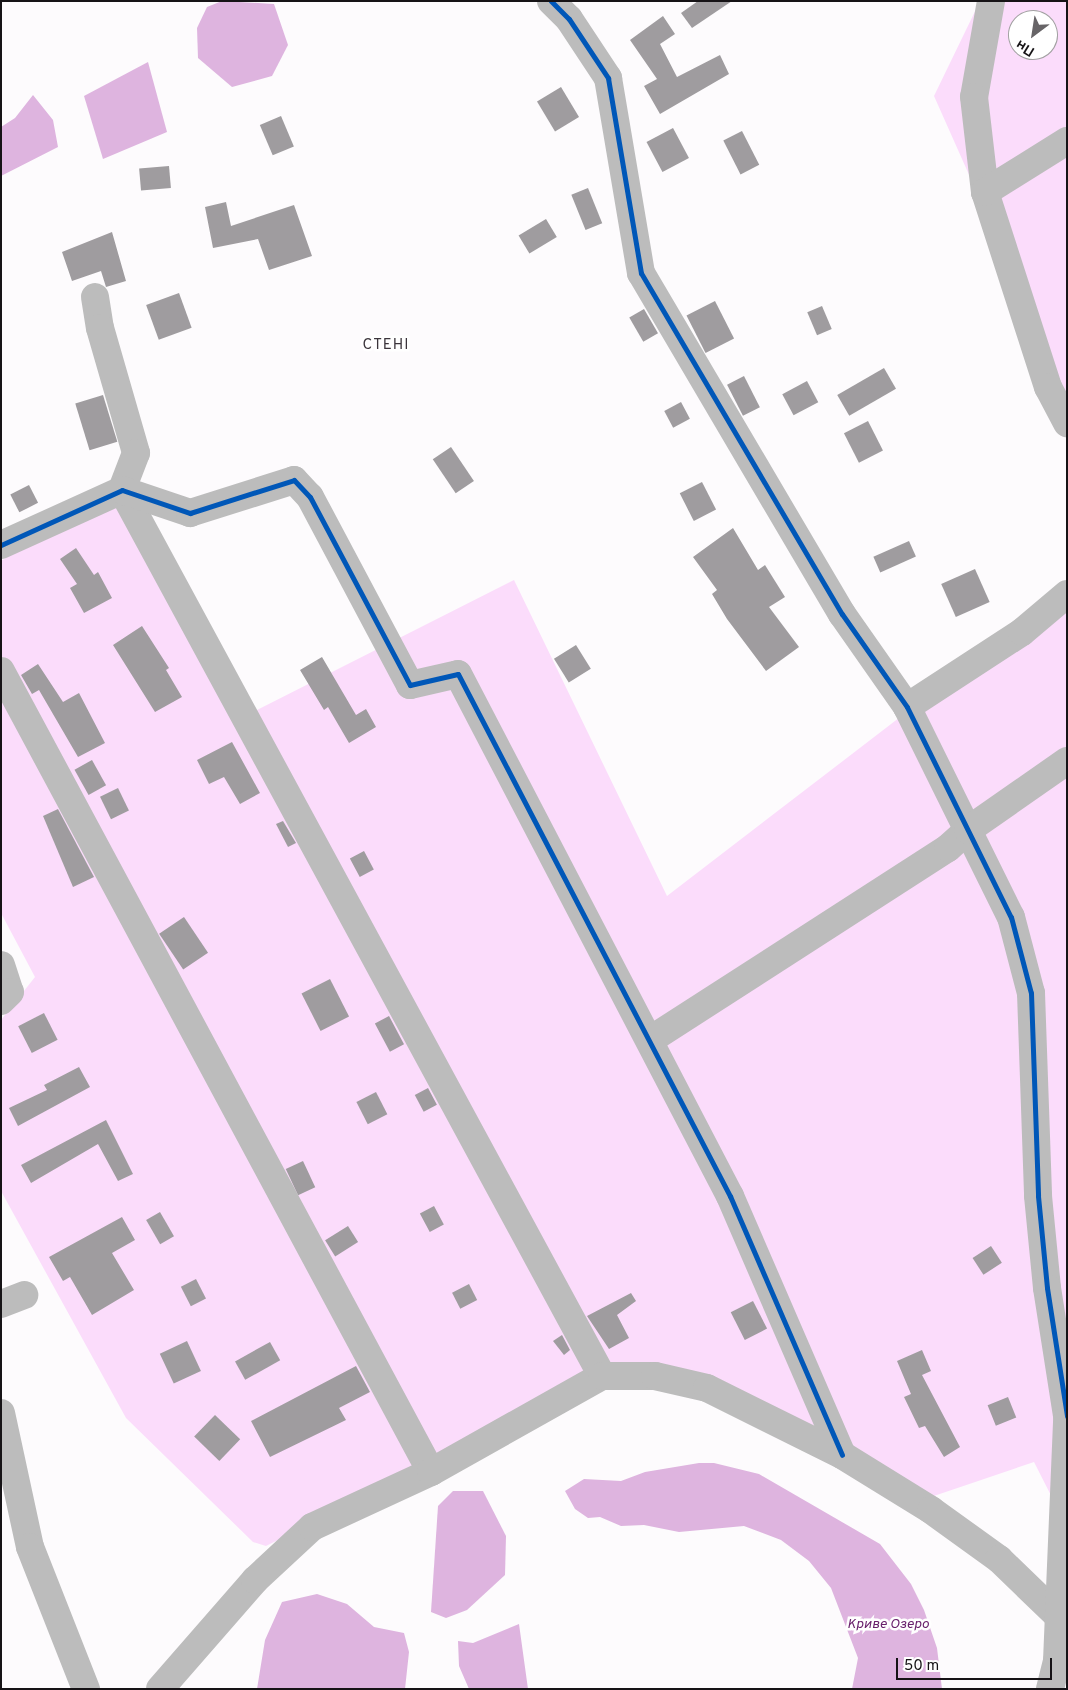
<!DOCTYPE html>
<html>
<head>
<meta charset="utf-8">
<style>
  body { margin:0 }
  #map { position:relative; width:1068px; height:1690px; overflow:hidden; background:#fdfbfd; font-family:Overpass,sans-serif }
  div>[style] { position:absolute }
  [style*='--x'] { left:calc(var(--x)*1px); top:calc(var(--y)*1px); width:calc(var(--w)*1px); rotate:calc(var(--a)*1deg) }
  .green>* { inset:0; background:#fbdcfb }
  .water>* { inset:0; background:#deb4df }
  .building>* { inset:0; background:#9f9c9f; transform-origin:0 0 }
  .minor>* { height:28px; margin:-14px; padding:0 14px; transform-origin:14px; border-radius:14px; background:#bcbcbc }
  .cycleway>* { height:5px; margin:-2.5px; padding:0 2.5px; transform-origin:2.5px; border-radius:2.5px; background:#0057b8 }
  span { translate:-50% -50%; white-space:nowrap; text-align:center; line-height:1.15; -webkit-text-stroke:5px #fff; paint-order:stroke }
  .water-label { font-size:14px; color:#69216c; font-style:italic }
  .quarter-label { font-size:15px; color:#3b343b; letter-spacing:1px }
  .frame { position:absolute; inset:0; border:2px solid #161316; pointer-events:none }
  .north { position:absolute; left:1008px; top:10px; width:50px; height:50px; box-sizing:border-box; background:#fff; border:1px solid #a2a1a2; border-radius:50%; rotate:211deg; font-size:14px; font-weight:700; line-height:20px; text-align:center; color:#161316 }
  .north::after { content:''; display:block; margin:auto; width:18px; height:22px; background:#676467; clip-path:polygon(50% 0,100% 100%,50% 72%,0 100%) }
  .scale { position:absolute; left:896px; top:1658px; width:156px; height:22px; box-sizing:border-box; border:2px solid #161316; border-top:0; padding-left:6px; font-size:15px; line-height:18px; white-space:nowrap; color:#161316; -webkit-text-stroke:4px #fff; paint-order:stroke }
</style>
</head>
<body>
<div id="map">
  <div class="green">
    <i style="clip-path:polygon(evenodd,980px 1px,1067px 1px,1067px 395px,934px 96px,980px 1px,1018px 20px,1048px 20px,1048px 50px,1018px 50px,1018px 20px)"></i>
    <i style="clip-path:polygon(118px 483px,235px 721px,514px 580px,667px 896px,1067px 589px,1067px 1527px,1034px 1462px,925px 1499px,695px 1373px,592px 1369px,473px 1443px,266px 1546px,253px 1542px,126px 1418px,1px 1191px,1px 1020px,35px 977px,1px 913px,1px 561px)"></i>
  </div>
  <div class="water">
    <i style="clip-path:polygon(222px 1px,274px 4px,288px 45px,272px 76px,232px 87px,198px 58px,197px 28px,207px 7px)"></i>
    <i style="clip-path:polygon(148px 62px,167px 132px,103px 159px,84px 96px)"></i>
    <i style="clip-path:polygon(33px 95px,53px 120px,58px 147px,1px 176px,1px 127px,15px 118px)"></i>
    <i style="clip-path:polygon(699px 1463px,714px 1463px,759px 1474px,880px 1544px,911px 1584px,924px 1610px,937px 1648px,942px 1689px,852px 1689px,858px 1658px,831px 1588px,809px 1561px,781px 1540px,744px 1526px,679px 1532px,644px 1525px,621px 1526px,600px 1517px,588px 1518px,575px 1509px,565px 1491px,584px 1479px,621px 1481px,645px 1472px)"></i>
    <i style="clip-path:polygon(453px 1491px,483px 1491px,506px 1536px,505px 1575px,467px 1610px,446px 1618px,431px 1612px,438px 1506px)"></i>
    <i style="clip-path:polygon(317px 1594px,347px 1604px,374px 1627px,404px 1633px,409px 1652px,405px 1689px,257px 1689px,265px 1640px,282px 1602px)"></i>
    <i style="clip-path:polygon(519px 1624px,528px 1689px,469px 1689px,459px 1666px,458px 1641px,473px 1643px)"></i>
  </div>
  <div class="building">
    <i style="clip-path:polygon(698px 1px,732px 1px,692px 28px,681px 13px)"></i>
    <i style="clip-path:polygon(663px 16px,675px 34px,660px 44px,677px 77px,720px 55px,729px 74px,660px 114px,644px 86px,657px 79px,630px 40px)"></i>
    <i style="left:561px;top:87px;width:35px;height:28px;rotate:59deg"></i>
    <i style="left:281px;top:116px;width:33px;height:23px;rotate:67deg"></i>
    <i style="left:673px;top:128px;width:34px;height:30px;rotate:62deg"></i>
    <i style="left:742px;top:131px;width:38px;height:21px;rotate:63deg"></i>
    <i style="left:169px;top:166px;width:22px;height:30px;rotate:85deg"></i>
    <i style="left:588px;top:188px;width:38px;height:18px;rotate:68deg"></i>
    <i style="clip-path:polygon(226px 202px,231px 226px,294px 205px,312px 256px,269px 270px,258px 239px,213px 248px,205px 207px)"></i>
    <i style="left:546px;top:219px;width:21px;height:32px;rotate:59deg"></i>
    <i style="clip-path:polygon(112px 232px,126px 281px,106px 287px,101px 271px,72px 281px,62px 252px)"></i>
    <i style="left:179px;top:293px;width:37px;height:35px;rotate:70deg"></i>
    <i style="left:715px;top:301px;width:42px;height:32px;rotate:63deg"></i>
    <i style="left:822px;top:306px;width:25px;height:16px;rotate:67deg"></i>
    <i style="left:644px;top:309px;width:28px;height:17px;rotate:60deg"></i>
    <i style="left:884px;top:368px;width:24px;height:54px;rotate:60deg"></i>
    <i style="left:744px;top:376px;width:35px;height:19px;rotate:63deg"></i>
    <i style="left:807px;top:381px;width:24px;height:28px;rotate:62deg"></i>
    <i style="left:103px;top:395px;width:49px;height:29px;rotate:73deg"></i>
    <i style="left:681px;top:402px;width:19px;height:19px;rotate:62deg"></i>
    <i style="left:868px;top:421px;width:33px;height:27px;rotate:63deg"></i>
    <i style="left:451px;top:447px;width:41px;height:22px;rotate:56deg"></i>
    <i style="left:702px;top:482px;width:31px;height:25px;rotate:63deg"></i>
    <i style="left:29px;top:485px;width:20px;height:21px;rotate:63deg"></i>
    <i style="clip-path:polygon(733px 528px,758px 570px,765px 565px,785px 597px,769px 607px,799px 647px,766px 671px,727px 619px,712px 594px,717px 590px,693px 557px)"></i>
    <i style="left:909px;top:541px;width:17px;height:39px;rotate:66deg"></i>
    <i style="clip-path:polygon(76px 548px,94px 575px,98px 572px,112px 598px,84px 613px,70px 588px,77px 584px,60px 559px)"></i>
    <i style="left:975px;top:569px;width:36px;height:37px;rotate:66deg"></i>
    <i style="clip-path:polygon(142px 626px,169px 668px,166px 670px,182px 697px,155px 712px,113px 645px)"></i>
    <i style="left:576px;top:645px;width:28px;height:26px;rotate:58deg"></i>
    <i style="clip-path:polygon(322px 657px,356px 715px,366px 709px,376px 727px,349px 743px,328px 707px,324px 710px,300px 670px)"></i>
    <i style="clip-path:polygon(38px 664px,63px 702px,79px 693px,105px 743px,78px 757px,39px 690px,32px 694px,21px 675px)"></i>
    <i style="clip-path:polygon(232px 742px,260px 793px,240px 804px,224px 777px,209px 784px,197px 760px)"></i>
    <i style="left:92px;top:760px;width:29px;height:20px;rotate:61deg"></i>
    <i style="left:118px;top:788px;width:25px;height:20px;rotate:64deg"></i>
    <i style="clip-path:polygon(58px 809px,94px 877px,73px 887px,43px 816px)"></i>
    <i style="clip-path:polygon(283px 821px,296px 843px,288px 847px,276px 824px)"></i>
    <i style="left:364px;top:851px;width:21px;height:16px;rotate:62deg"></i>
    <i style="left:184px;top:917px;width:43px;height:30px;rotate:56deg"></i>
    <i style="left:330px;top:979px;width:42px;height:32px;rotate:63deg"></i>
    <i style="left:44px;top:1013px;width:30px;height:29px;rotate:63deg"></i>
    <i style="left:389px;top:1016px;width:32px;height:16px;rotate:62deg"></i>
    <i style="clip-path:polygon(79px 1067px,90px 1087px,18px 1126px,9px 1108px,47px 1090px,44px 1085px)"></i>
    <i style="left:428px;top:1088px;width:19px;height:15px;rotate:62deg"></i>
    <i style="left:376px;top:1092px;width:25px;height:22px;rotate:63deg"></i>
    <i style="clip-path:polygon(106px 1120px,133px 1174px,118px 1181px,98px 1144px,31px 1183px,21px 1165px)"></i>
    <i style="left:303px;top:1161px;width:29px;height:19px;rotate:65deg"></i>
    <i style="left:434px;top:1206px;width:21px;height:16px;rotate:62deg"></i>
    <i style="left:160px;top:1212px;width:28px;height:16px;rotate:60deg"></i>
    <i style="clip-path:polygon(122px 1217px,135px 1240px,112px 1253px,134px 1290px,92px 1315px,70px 1277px,63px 1281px,49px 1257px)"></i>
    <i style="left:348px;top:1226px;width:19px;height:27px;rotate:58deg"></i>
    <i style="left:991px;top:1246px;width:20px;height:22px;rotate:57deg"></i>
    <i style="left:196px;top:1279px;width:22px;height:17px;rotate:63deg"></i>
    <i style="left:469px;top:1284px;width:18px;height:19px;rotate:63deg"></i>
    <i style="clip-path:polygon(631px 1293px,636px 1301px,617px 1315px,629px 1338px,609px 1349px,587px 1316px)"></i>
    <i style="left:753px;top:1301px;width:31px;height:25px;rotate:63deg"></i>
    <i style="clip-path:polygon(562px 1335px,570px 1350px,564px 1355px,553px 1341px)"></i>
    <i style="left:187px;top:1341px;width:33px;height:30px;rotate:65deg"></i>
    <i style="left:270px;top:1342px;width:21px;height:40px;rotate:61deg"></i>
    <i style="clip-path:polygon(922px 1350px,931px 1371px,922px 1375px,960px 1447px,944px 1457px,925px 1426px,919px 1428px,904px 1397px,911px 1394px,897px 1361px)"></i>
    <i style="clip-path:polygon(356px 1366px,370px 1392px,339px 1408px,346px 1420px,270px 1457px,251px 1421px)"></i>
    <i style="left:1008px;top:1397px;width:22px;height:22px;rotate:68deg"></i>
    <i style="left:215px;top:1415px;width:35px;height:30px;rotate:44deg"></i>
  </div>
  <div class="minor">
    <i style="--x:551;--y:1;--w:25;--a:45"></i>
    <i style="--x:569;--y:19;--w:71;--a:56.5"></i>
    <i style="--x:608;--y:78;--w:198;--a:80.4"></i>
    <i style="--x:641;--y:273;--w:396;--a:59.5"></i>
    <i style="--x:842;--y:614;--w:113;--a:55"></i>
    <i style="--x:907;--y:707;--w:234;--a:63.7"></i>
    <i style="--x:1011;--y:917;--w:79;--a:75.3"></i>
    <i style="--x:1031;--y:993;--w:203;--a:88"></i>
    <i style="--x:1038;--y:1196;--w:92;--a:84.4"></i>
    <i style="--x:1047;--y:1288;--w:130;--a:81.1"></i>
    <i style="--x:991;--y:1;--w:97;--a:100"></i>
    <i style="--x:974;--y:97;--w:96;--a:83.4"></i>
    <i style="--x:985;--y:192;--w:205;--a:72.1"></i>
    <i style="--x:1048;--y:387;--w:41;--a:62.2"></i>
    <i style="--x:985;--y:192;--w:97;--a:-31.9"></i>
    <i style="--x:95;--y:297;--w:31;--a:81"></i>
    <i style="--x:100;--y:328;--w:130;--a:73.9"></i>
    <i style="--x:136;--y:453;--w:40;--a:111"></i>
    <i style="--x:122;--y:490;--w:1008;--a:61.55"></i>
    <i style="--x:1;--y:545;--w:133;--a:-24.4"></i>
    <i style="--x:122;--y:490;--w:72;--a:18.7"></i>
    <i style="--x:190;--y:513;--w:109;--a:-17.6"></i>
    <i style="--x:294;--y:480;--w:23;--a:47"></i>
    <i style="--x:310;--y:497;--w:213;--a:62"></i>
    <i style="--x:410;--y:685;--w:49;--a:-12.9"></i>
    <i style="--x:458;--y:674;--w:589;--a:62.48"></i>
    <i style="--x:730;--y:1196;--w:282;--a:66.6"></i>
    <i style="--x:1;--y:671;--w:909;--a:61.77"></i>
    <i style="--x:907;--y:707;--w:137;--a:-33.1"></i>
    <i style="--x:1022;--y:632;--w:59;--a:-40.2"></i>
    <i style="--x:1;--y:965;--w:28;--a:72"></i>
    <i style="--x:10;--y:992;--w:13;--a:135"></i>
    <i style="--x:650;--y:1040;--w:354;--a:-32.8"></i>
    <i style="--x:948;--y:848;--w:27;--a:-42"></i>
    <i style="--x:968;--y:830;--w:121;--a:-34.9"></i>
    <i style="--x:1;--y:1304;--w:25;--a:-21"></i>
    <i style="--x:1;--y:1413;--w:137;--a:77.8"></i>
    <i style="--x:30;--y:1547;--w:153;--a:68.5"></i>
    <i style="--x:160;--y:1689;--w:145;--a:-48.9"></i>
    <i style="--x:255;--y:1580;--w:78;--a:-42.9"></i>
    <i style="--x:312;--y:1527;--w:131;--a:-24.8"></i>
    <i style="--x:431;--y:1472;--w:196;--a:-29.3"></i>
    <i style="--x:602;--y:1376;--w:53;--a:0"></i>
    <i style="--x:655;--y:1376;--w:53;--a:13"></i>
    <i style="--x:707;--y:1388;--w:151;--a:26.4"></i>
    <i style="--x:842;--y:1455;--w:105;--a:31.7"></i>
    <i style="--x:931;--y:1510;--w:84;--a:35.8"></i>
    <i style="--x:999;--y:1559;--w:81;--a:44"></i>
    <i style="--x:1050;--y:1689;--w:29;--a:-76"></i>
    <i style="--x:1057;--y:1661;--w:242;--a:-87.6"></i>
  </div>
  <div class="cycleway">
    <i style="--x:551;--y:1;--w:25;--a:45"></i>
    <i style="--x:569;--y:19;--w:71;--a:56.5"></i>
    <i style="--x:608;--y:78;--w:198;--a:80.4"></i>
    <i style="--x:641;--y:273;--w:396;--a:59.5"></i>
    <i style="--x:842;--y:614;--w:113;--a:55"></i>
    <i style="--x:907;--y:707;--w:234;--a:63.7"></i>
    <i style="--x:1011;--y:917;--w:79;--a:75.3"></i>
    <i style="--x:1031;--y:993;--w:203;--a:88"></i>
    <i style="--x:1038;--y:1196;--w:92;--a:84.4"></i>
    <i style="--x:1047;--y:1288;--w:130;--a:81.1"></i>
    <i style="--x:1;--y:545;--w:133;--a:-24.4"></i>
    <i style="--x:122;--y:490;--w:72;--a:18.7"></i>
    <i style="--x:190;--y:513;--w:109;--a:-17.6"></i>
    <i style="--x:294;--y:480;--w:23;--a:47"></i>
    <i style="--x:310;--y:497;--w:213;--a:62"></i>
    <i style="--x:410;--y:685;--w:49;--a:-12.9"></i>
    <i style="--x:458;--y:674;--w:589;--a:62.48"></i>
    <i style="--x:730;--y:1196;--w:282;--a:66.6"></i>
  </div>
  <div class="water-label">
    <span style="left:888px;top:1625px">Криве Озеро</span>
  </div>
  <div class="quarter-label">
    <span style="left:386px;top:346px">СТЕНІ</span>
  </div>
  <div class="frame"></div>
  <div class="north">Пн</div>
  <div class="scale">50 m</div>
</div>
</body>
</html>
